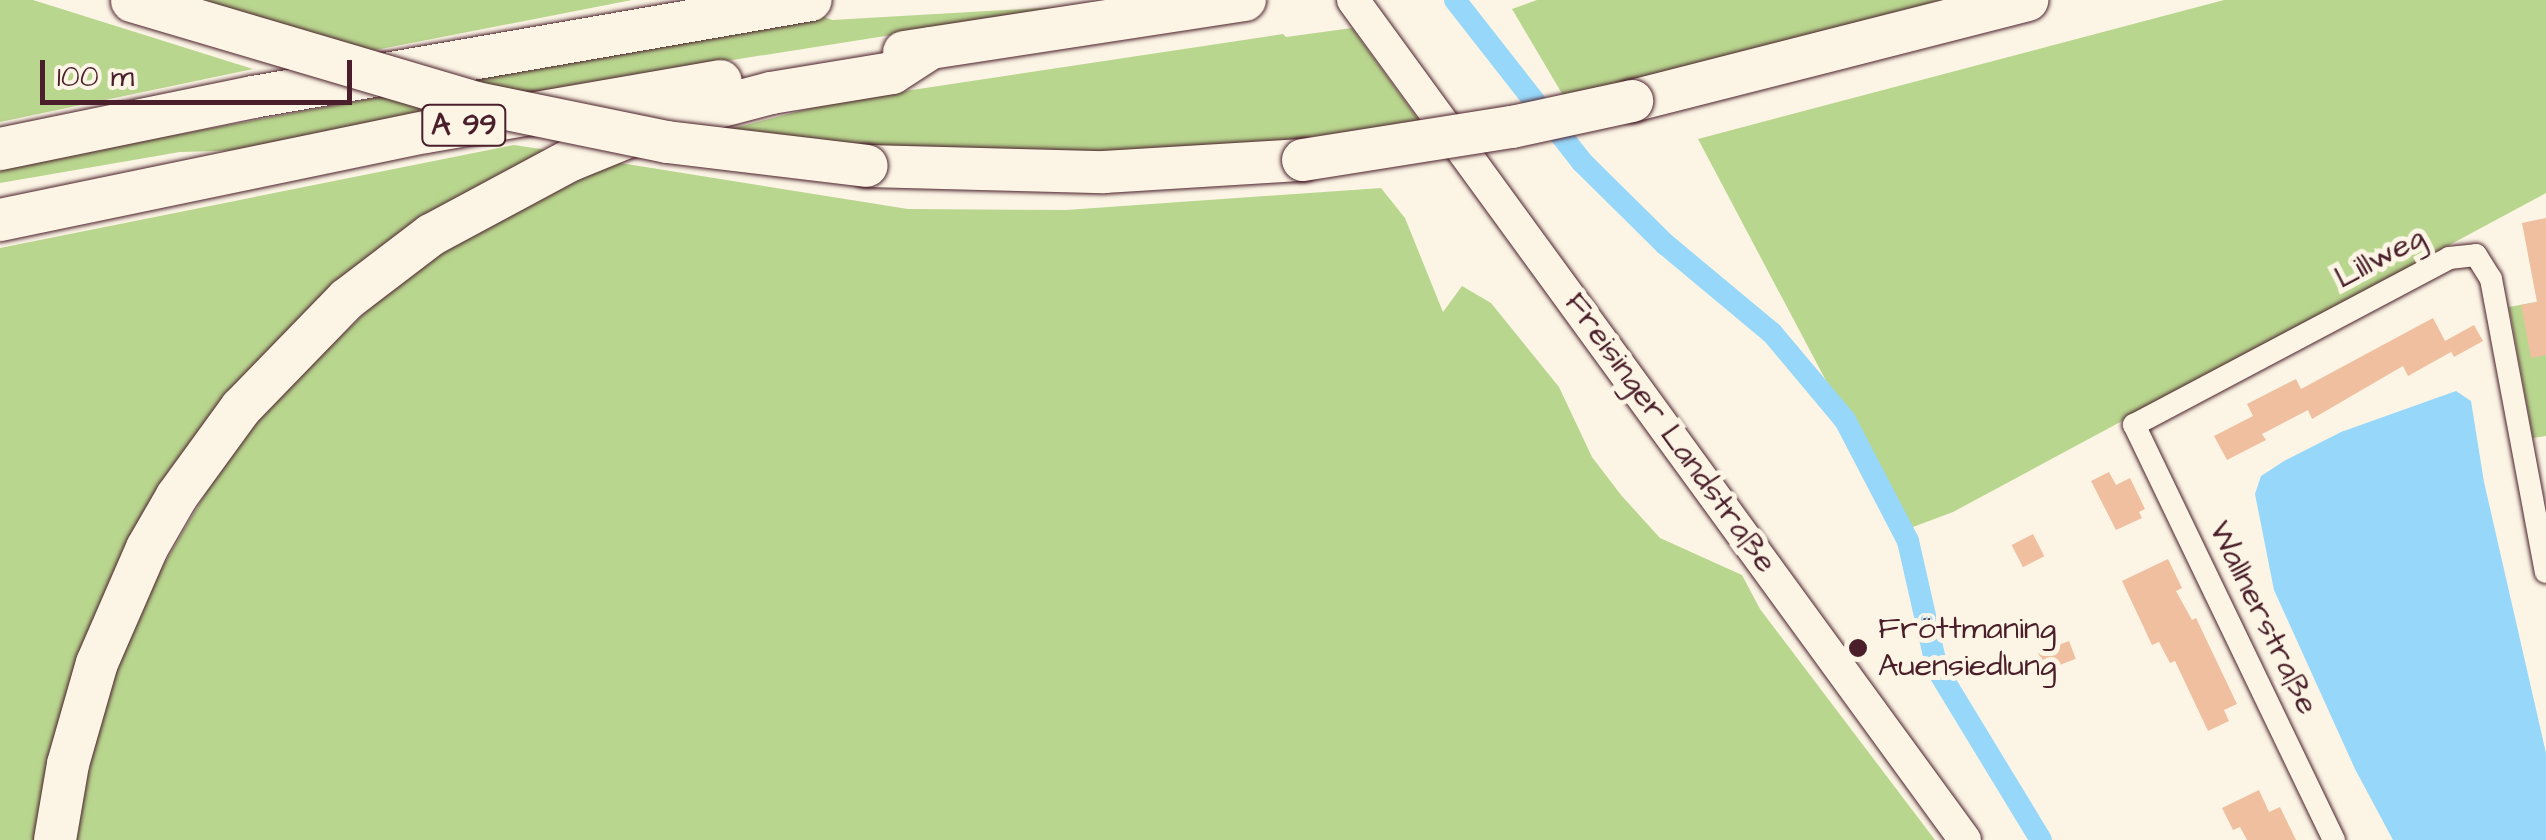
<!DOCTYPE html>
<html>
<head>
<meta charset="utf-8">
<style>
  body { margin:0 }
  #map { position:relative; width:2546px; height:840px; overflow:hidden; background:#fcf5e5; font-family:"Architects Daughter",sans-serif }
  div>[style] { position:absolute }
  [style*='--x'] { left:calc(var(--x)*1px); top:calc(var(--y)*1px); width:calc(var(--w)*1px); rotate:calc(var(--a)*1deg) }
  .green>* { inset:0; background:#b9d68f }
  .water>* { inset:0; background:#97d7f9 }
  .canal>* { height:22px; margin:-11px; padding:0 11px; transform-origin:11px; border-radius:11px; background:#97d7f9 }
  .building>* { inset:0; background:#efbf9f; transform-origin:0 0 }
  .roads { filter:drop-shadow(0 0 2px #4a1f2b) drop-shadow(0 0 2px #4a1f2b) }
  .street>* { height:22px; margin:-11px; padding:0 11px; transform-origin:11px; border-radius:11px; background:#fcf5e5 }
  .secondary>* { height:32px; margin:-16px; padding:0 16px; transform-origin:16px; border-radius:16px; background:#fcf5e5 }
  .highway>* { height:42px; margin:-21px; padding:0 21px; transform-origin:21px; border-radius:21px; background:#fcf5e5 }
  .bridges { filter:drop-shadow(0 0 2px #4a1f2b) drop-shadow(0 0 2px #4a1f2b) }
  .highway-bridge>* { height:42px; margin:-21px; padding:0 21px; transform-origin:21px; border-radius:21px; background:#fcf5e5 }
  .dots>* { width:28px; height:28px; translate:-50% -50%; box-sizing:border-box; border:5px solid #fcf5e5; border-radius:50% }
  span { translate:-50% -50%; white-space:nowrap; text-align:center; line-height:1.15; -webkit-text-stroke:10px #fcf5e5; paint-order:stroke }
  .shield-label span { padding:2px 8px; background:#fcf5e5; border:2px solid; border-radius:8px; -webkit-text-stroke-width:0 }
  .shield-label { font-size:30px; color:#4a1f2b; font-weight:700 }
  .street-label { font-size:32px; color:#4a1f2b }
  .poi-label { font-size:32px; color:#4a1f2b }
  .left { translate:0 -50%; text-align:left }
  .scale { position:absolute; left:40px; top:60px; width:312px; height:45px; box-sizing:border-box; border:5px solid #4a1f2b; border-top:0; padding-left:12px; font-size:30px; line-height:35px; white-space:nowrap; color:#4a1f2b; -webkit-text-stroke:8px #fcf5e5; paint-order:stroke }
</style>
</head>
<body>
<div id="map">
  <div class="green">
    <i style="clip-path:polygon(0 0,33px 0,253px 69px,0 122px)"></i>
    <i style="clip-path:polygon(181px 0,632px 0,360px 53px)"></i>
    <i style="clip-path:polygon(1537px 0,1960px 0,1564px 97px,1512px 9px)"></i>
    <i style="clip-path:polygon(2224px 0,2546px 0,2546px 193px,1953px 512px,1905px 530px,1698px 139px)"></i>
    <i style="clip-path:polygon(1076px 6px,631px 76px,252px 150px,180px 152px,0 183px,0 167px,822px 16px,832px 20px)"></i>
    <i style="clip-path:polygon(1352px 28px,1420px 122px,1287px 140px,1051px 160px,715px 133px,839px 101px,1283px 34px,1286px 37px)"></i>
    <i style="clip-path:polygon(514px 145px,567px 153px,536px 165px,205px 443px,46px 840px,0 840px,0 248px)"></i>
    <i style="clip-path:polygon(614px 162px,908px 209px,1066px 210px,1381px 188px,1405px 218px,1443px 312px,1462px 286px,1491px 303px,1559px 387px,1592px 457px,1621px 495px,1660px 538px,1742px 575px,1760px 609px,1935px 840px,74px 840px,102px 710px,148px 591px,217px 474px,277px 397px,393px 286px,463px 238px)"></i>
    <i style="clip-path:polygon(2546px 300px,2546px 436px,2533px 438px,2509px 307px)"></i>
  </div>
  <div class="water">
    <i style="clip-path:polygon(2456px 391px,2471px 401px,2484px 482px,2546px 753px,2546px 840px,2393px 840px,2355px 769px,2274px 590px,2255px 494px,2261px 476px,2284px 461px,2341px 432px)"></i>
  </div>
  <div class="canal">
    <i style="--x:1455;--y:0;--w:206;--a:51.9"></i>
    <i style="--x:1582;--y:162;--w:117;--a:44.7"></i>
    <i style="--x:1665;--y:244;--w:139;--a:39.8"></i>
    <i style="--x:1772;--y:333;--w:114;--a:50"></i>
    <i style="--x:1845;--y:420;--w:136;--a:62.5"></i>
    <i style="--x:1908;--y:541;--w:131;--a:77.2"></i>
    <i style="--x:1937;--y:669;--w:200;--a:58.7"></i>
  </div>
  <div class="building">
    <i style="clip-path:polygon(2546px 218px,2546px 355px,2531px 358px,2521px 305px,2537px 302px,2522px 223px)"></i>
    <i style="clip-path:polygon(2433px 318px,2445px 341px,2474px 325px,2483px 341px,2454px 357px,2446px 343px,2451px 352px,2408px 376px,2403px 366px,2312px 419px,2308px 410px,2262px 434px,2266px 440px,2227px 460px,2214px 436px,2253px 416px,2247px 404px,2296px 379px,2301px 389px)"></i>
    <i style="clip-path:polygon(2109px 472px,2116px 485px,2130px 478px,2145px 509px,2139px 512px,2142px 518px,2116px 530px,2091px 481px)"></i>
    <i style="left:2033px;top:534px;width:25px;height:24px;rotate:63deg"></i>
    <i style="clip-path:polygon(2168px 559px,2182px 588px,2176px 591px,2192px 620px,2196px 618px,2237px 704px,2224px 710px,2229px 721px,2208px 731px,2175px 661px,2170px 663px,2159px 642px,2152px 645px,2122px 581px)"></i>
    <i style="left:2069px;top:641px;width:19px;height:33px;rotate:69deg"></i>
    <i style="clip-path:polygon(2259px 790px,2269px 812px,2280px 807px,2296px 840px,2247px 840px,2240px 827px,2233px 830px,2222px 808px)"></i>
  </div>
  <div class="roads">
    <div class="street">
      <i style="--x:2334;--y:840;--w:461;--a:-115.7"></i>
      <i style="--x:2134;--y:425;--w:357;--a:-27.9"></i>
      <i style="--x:2449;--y:258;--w:27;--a:-6"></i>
      <i style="--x:2476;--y:255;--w:28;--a:58"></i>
      <i style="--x:2491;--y:279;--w:298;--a:79.4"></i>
    </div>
    <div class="secondary">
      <i style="--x:1353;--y:0;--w:1039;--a:53.92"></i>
    </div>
    <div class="highway">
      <i style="--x:904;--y:52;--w:345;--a:-8.7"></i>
      <i style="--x:1632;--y:101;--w:408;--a:-14.3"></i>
      <i style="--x:0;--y:149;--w:258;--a:-11.6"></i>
      <i style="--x:253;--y:97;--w:566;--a:-9.86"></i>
      <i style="--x:867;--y:166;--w:237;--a:1.5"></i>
      <i style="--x:1104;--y:172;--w:199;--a:-3.5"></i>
      <i style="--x:0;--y:220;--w:435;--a:-11.7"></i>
      <i style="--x:426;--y:132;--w:299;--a:-9.8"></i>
      <i style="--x:55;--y:840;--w:77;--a:-80.3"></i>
      <i style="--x:68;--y:764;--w:105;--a:-74"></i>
      <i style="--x:97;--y:663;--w:125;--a:-66.5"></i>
      <i style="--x:147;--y:548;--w:60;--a:-60"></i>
      <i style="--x:177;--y:496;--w:109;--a:-54"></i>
      <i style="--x:241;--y:408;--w:152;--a:-45.8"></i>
      <i style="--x:347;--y:299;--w:106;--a:-37.3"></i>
      <i style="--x:431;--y:235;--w:159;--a:-28.2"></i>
      <i style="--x:571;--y:160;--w:106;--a:-22.2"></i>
      <i style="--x:669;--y:120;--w:106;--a:-14.8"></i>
      <i style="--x:771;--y:93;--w:123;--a:-9.4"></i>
      <i style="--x:892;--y:73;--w:46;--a:-32.7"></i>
    </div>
  </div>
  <div class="bridges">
    <div class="highway-bridge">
      <i style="--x:132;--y:1;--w:360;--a:16.5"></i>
      <i style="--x:477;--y:103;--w:194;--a:11.6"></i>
      <i style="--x:667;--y:142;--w:201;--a:6.8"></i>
      <i style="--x:1303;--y:160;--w:212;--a:-9"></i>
      <i style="--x:1512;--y:127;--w:123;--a:-12.2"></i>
    </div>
  </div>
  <div class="dots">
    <i style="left:1858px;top:648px;background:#4a1f2b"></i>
  </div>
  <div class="shield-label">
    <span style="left:464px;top:125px">A 99</span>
  </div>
  <div class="street-label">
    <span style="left:2380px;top:258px;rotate:-28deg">Lillweg</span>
    <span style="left:1670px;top:433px;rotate:54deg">Freisinger Landstraße</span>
    <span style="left:2263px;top:618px;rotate:64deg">Wallnerstraße</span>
  </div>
  <div class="poi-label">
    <span class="left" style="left:1878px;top:648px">Fröttmaning<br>Auensiedlung</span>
  </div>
  <div class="scale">100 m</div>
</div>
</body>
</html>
